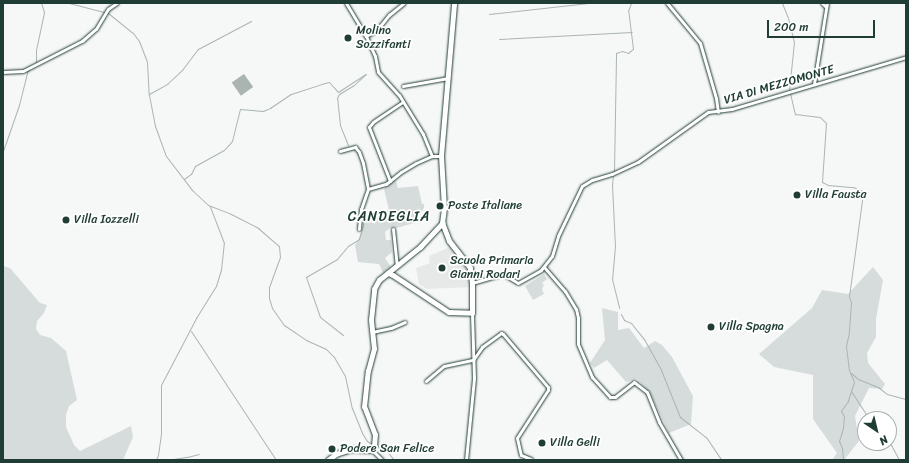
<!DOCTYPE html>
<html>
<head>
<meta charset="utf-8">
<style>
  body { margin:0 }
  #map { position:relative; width:909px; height:463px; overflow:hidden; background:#f6f7f7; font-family:Sriracha,sans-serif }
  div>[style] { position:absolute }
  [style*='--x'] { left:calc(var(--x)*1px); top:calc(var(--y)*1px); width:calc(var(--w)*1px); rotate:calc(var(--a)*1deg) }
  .built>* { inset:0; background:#e6e9e8 }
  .green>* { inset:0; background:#d6dcdb }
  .water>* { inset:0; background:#aab5b1; transform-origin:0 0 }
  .stream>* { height:1px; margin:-0.5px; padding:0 0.5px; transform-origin:0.5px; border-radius:0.5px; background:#aab5b1 }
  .roads { filter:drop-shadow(0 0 1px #1f3d34) drop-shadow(0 0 1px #1f3d34) }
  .minor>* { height:3px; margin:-1.5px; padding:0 1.5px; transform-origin:1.5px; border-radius:1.5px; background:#fff }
  .secondary>* { height:4.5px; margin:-2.25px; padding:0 2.25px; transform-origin:2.25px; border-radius:2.25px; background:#fff }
  .dots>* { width:11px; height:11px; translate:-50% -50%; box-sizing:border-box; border:2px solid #fff; border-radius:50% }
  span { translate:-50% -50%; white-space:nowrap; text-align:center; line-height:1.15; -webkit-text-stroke:3.5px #fff; paint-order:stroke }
  .poi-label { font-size:12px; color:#1f3d34 }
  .left { translate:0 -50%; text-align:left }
  .street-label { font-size:12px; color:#1f3d34 }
  .quarter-label { font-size:14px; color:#1f3d34; letter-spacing:1px }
  .frame { position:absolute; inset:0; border:4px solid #1f3d34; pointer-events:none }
  .north { position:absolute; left:857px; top:411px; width:40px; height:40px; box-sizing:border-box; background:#fff; border:1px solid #a5b1ae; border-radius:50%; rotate:145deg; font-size:11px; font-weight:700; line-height:16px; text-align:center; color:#1f3d34 }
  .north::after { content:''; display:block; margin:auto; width:14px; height:18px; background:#1f3d34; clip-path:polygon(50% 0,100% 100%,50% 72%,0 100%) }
  .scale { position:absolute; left:767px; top:20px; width:108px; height:18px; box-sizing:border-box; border:2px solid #1f3d34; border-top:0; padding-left:5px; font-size:12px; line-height:14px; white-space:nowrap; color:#1f3d34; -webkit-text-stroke:3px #fff; paint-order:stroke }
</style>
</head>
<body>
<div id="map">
  <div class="built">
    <i style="clip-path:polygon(450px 247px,467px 268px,470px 287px,427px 289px,419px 284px,416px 268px,430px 263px,429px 256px)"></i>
  </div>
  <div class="green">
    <i style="clip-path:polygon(395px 178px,398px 188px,418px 186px,422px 204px,424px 204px,424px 208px,414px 223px,393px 229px,390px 228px,385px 232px,386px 240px,391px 240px,392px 252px,385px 258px,391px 267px,383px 273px,379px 264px,358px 262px,355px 245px,359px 238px,366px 218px,373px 214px,389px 210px,384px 189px)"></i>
    <i style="clip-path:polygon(3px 266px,10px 268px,40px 303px,47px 305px,44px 313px,37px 321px,36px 329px,40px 335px,51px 338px,66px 351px,77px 400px,69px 406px,66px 415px,66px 427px,74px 445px,80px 451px,131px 426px,133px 437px,123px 460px,3px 460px)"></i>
    <i style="clip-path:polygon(873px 267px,883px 280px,876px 319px,876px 337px,867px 353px,868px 363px,885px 384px,882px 389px,869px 388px,855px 416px,859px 441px,844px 460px,832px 460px,837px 453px,813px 419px,813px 375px,774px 367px,759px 354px,812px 308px,822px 290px,848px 294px)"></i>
    <i style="clip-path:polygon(544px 274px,547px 279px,542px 283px,544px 285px,542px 289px,544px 294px,533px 300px,525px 286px)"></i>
    <i style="clip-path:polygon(602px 308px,618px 312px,618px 330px,629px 328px,644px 348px,655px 341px,662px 345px,672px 357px,693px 396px,691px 424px,669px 433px,650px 393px,643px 385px,637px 379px,626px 382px,607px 360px,594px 368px,590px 363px,605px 340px)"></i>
  </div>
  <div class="water">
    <i style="left:244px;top:74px;width:16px;height:15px;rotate:55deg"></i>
  </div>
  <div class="stream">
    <i style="--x:69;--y:3;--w:40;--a:14.4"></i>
    <i style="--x:108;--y:13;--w:32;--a:39"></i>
    <i style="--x:133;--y:33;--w:10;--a:53"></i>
    <i style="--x:139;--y:41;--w:22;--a:69"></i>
    <i style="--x:147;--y:62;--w:33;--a:87"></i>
    <i style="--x:149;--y:95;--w:32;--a:79"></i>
    <i style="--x:155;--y:126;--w:32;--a:70"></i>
    <i style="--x:166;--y:156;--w:43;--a:52.6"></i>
    <i style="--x:192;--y:190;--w:22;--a:43"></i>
    <i style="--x:208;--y:205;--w:22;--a:21"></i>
    <i style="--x:229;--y:213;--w:33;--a:27"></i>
    <i style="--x:258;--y:228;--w:28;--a:41"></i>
    <i style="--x:279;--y:246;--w:11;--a:85"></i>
    <i style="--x:280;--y:257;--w:33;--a:110"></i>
    <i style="--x:269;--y:288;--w:10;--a:90"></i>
    <i style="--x:269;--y:298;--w:10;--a:73"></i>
    <i style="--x:272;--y:308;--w:21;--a:55"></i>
    <i style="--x:284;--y:325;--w:27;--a:34"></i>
    <i style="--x:306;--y:340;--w:22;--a:24"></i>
    <i style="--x:326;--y:349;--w:11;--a:45"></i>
    <i style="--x:334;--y:357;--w:22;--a:60"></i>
    <i style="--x:345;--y:376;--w:33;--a:78"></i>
    <i style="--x:352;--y:408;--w:27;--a:68"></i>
    <i style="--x:362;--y:433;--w:9;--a:58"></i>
    <i style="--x:367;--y:441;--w:7;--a:34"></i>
    <i style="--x:782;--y:3;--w:16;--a:68"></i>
    <i style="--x:788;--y:18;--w:25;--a:76"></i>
    <i style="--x:794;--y:42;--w:48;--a:95.9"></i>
    <i style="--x:489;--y:14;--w:100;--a:-6.3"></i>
    <i style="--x:499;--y:39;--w:133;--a:-3"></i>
    <i style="--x:36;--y:64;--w:14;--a:-90"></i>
    <i style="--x:36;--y:50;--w:39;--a:-78"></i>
    <i style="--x:44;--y:12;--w:9;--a:-108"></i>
    <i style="--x:790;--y:93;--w:22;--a:77"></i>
    <i style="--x:795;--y:114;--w:25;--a:7"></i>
    <i style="--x:820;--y:117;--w:8;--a:45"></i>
    <i style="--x:826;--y:123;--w:59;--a:93.9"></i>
    <i style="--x:822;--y:182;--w:7;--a:27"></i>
    <i style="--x:828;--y:185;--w:25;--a:5"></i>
    <i style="--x:853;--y:187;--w:9;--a:21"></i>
    <i style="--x:861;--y:190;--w:4;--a:56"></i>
    <i style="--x:863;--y:193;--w:105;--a:97.7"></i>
    <i style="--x:849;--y:297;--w:5;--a:68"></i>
    <i style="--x:851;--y:302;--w:30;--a:94"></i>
    <i style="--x:849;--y:332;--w:14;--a:102"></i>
    <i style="--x:846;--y:346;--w:24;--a:83"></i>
    <i style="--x:849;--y:370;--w:13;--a:67"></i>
    <i style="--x:854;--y:382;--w:20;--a:108"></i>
    <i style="--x:848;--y:401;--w:12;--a:125"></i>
    <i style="--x:841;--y:411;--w:6;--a:59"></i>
    <i style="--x:844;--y:416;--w:12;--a:95"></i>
    <i style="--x:843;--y:428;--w:14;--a:107"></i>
    <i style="--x:839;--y:441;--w:8;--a:67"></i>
    <i style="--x:842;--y:448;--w:12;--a:85"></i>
    <i style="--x:149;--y:94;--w:21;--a:-29"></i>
    <i style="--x:167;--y:84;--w:21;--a:-43"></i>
    <i style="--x:182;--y:70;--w:26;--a:-53"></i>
    <i style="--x:198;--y:49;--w:60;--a:-27.8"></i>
    <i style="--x:348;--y:145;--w:22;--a:-112"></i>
    <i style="--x:340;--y:125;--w:27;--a:-96"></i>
    <i style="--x:337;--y:98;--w:4;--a:-63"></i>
    <i style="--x:339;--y:94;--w:17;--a:-31"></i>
    <i style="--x:354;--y:85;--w:16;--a:-43"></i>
    <i style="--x:3;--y:151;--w:49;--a:-70.8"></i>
    <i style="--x:19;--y:105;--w:34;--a:-76"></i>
    <i style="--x:27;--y:72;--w:4;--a:-45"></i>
    <i style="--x:614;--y:171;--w:118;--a:-89"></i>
    <i style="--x:616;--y:53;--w:6;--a:-18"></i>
    <i style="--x:622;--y:51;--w:6;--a:18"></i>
    <i style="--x:628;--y:53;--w:6;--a:-39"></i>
    <i style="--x:633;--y:49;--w:38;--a:-97"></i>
    <i style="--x:628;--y:11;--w:9;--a:-69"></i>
    <i style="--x:613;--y:174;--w:11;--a:95"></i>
    <i style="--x:612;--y:185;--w:61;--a:87.2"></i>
    <i style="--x:615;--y:246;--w:33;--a:95"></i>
    <i style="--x:612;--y:279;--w:30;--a:76"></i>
    <i style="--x:184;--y:179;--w:9;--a:-36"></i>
    <i style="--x:191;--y:174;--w:9;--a:-63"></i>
    <i style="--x:195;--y:166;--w:33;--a:-29"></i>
    <i style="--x:224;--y:150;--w:12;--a:-48"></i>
    <i style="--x:232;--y:141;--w:33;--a:-76"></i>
    <i style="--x:240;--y:109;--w:23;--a:5"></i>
    <i style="--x:263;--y:111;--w:8;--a:-23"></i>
    <i style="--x:270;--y:108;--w:25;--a:-34"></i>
    <i style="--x:291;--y:94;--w:32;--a:-18"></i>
    <i style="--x:321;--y:84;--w:8;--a:-14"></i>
    <i style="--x:329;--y:82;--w:13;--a:48"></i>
    <i style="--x:338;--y:92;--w:33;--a:-33"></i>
    <i style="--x:621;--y:314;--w:7;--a:63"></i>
    <i style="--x:624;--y:320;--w:8;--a:23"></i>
    <i style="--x:631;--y:323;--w:21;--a:51"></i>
    <i style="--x:644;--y:339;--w:35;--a:61"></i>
    <i style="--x:661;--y:370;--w:51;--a:68"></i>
    <i style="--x:680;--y:417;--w:33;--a:38"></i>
    <i style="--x:706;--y:437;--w:27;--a:56"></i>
    <i style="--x:191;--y:331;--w:154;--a:56.6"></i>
    <i style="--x:343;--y:335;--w:29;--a:-142"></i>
    <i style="--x:320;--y:317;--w:42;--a:-109.3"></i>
    <i style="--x:306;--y:277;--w:36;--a:-30"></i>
    <i style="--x:337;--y:259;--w:17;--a:-50"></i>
    <i style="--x:348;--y:246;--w:13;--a:-32"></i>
    <i style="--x:359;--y:239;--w:15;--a:-74"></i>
    <i style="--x:363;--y:225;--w:11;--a:-85"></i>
    <i style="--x:851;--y:373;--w:9;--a:41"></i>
    <i style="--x:858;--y:379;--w:22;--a:22"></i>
    <i style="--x:878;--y:387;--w:11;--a:38"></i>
    <i style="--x:887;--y:394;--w:20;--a:15"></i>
    <i style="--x:851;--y:391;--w:33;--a:57"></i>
    <i style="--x:889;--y:441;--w:21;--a:62"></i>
    <i style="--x:376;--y:445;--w:11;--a:27"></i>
    <i style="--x:386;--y:450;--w:13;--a:51"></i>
    <i style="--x:156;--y:460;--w:5;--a:-68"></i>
    <i style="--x:158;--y:455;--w:22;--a:-82"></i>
    <i style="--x:161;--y:433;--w:48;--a:-90"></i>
    <i style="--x:161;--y:385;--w:76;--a:-62.4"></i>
    <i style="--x:196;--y:318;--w:38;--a:-58"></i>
    <i style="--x:216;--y:286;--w:17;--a:-73"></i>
    <i style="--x:221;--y:270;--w:27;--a:-84"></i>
    <i style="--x:224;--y:243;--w:39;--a:-111"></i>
    <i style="--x:167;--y:460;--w:24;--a:-9"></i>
    <i style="--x:191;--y:456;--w:8;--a:-14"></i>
  </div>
  <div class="roads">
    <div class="minor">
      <i style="--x:346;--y:3;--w:39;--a:59"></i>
      <i style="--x:366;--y:36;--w:22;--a:66"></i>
      <i style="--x:375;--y:56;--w:16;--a:79"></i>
      <i style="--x:378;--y:72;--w:31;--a:48"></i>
      <i style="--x:399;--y:95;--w:46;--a:58.4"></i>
      <i style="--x:423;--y:134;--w:24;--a:68"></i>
      <i style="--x:667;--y:3;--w:52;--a:50.5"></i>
      <i style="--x:700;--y:43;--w:57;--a:73.8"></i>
      <i style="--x:716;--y:98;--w:14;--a:82"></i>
      <i style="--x:822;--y:3;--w:6;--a:45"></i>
      <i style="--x:366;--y:36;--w:11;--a:-27"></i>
      <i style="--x:376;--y:31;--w:21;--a:-51"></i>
      <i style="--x:389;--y:15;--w:19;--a:-39"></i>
      <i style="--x:3;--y:72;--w:20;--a:-3"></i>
      <i style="--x:23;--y:71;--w:66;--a:-27"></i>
      <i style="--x:82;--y:41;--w:18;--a:-41"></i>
      <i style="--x:96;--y:29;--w:23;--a:-59"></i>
      <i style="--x:108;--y:9;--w:11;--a:-34"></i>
      <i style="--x:814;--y:84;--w:82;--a:-80.9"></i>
      <i style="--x:403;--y:86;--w:46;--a:-10.1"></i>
      <i style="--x:340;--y:151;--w:16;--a:-15"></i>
      <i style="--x:355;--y:147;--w:6;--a:51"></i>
      <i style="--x:359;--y:152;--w:12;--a:70"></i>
      <i style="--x:363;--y:163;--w:26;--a:79"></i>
      <i style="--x:368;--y:189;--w:21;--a:109"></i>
      <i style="--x:361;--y:209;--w:20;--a:96"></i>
      <i style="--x:390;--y:181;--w:58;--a:-111.3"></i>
      <i style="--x:369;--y:127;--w:6;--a:-51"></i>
      <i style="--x:373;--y:122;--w:36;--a:-34"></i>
      <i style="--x:368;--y:189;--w:19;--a:-16"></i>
      <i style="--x:386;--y:184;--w:19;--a:-39"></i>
      <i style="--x:401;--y:172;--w:17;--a:-31"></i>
      <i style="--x:416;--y:163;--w:17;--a:-24"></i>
      <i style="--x:432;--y:156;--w:9;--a:0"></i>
      <i style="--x:393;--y:229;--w:37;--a:84"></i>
      <i style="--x:544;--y:267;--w:32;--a:49"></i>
      <i style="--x:565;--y:291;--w:21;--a:59"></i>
      <i style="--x:576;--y:309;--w:9;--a:77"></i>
      <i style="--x:578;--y:318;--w:26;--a:90"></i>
      <i style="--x:578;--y:344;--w:36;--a:67"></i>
      <i style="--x:592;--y:377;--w:27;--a:48"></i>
      <i style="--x:610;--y:397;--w:5;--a:0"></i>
      <i style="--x:615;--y:397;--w:24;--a:-38"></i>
      <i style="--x:634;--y:382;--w:16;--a:38"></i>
      <i style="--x:647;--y:392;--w:32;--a:68"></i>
      <i style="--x:659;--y:422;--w:44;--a:59.9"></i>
      <i style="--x:472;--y:283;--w:32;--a:-16"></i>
      <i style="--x:503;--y:274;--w:17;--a:31"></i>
      <i style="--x:518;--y:283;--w:26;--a:-29"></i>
      <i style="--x:541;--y:270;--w:18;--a:-52"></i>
      <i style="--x:552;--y:256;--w:21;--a:-73"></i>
      <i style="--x:558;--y:236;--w:55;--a:-64.4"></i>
      <i style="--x:582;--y:186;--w:12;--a:-31"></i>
      <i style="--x:592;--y:180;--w:21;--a:-17"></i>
      <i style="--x:612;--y:174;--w:29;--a:-25"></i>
      <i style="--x:638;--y:162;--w:86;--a:-35.5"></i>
      <i style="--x:708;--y:112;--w:24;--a:-7"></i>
      <i style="--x:732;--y:109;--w:182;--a:-16.6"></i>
      <i style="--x:372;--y:332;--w:19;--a:-12"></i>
      <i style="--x:391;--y:328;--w:15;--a:-23"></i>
      <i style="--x:426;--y:381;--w:23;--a:-40"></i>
      <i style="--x:444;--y:366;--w:30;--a:-12"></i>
      <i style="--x:473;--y:360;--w:16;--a:-55"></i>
      <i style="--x:482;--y:347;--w:24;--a:-36"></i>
      <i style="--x:501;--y:333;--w:2;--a:27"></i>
      <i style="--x:503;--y:334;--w:70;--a:49.7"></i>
      <i style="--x:548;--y:387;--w:3;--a:90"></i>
      <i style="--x:548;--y:390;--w:57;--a:122.9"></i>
      <i style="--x:517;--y:438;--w:17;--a:77"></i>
      <i style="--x:521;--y:455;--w:11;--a:22"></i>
      <i style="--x:371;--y:449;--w:16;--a:45"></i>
      <i style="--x:466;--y:460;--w:82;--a:-84.4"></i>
      <i style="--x:474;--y:378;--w:65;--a:-91.8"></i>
    </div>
    <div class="secondary">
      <i style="--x:388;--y:273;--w:5;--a:22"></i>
      <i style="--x:393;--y:275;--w:67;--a:33.5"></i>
      <i style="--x:449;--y:312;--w:23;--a:2"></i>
      <i style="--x:472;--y:313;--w:30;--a:-90"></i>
      <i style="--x:472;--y:283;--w:15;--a:-98"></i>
      <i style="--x:470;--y:268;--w:34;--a:-128"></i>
      <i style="--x:449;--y:241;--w:19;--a:-111"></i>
      <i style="--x:442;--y:223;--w:15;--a:-82"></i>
      <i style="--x:444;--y:208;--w:52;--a:-93.3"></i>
      <i style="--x:441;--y:156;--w:154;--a:-85.1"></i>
      <i style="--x:328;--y:460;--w:10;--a:-37"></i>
      <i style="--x:336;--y:454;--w:16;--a:-18"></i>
      <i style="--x:351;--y:449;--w:19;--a:3"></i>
      <i style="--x:370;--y:450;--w:6;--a:-45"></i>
      <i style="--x:374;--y:446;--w:11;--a:-85"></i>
      <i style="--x:375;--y:435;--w:30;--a:-111"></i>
      <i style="--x:364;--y:407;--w:36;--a:-84"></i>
      <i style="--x:368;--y:371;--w:23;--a:-75"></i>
      <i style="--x:374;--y:349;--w:29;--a:-96"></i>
      <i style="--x:371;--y:320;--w:31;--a:-84"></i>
      <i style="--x:374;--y:289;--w:10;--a:-61"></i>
      <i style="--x:379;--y:280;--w:53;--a:-38.8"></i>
      <i style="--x:420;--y:247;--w:33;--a:-47"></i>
    </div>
  </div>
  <div class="dots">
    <i style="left:348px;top:38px;background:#1f3d34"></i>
    <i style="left:797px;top:195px;background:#1f3d34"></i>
    <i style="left:440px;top:206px;background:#1f3d34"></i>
    <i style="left:66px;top:220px;background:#1f3d34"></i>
    <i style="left:442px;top:268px;background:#1f3d34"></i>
    <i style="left:711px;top:327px;background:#1f3d34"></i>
    <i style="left:542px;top:443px;background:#1f3d34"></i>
    <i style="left:332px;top:449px;background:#1f3d34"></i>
  </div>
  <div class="poi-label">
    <span class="left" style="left:356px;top:38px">Molino<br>Sozzifanti</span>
    <span class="left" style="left:805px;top:195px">Villa Fausta</span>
    <span class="left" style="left:448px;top:206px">Poste Italiane</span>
    <span class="left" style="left:74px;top:220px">Villa Iozzelli</span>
    <span class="left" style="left:450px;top:268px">Scuola Primaria<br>Gianni Rodari</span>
    <span class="left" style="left:719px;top:327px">Villa Spagna</span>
    <span class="left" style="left:550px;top:443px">Villa Gelli</span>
    <span class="left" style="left:340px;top:449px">Podere San Felice</span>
  </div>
  <div class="street-label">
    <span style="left:779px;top:85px;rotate:-16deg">VIA DI MEZZOMONTE</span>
  </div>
  <div class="quarter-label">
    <span style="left:389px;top:217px">CANDEGLIA</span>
  </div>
  <div class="frame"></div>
  <div class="north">N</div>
  <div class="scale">200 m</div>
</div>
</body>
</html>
